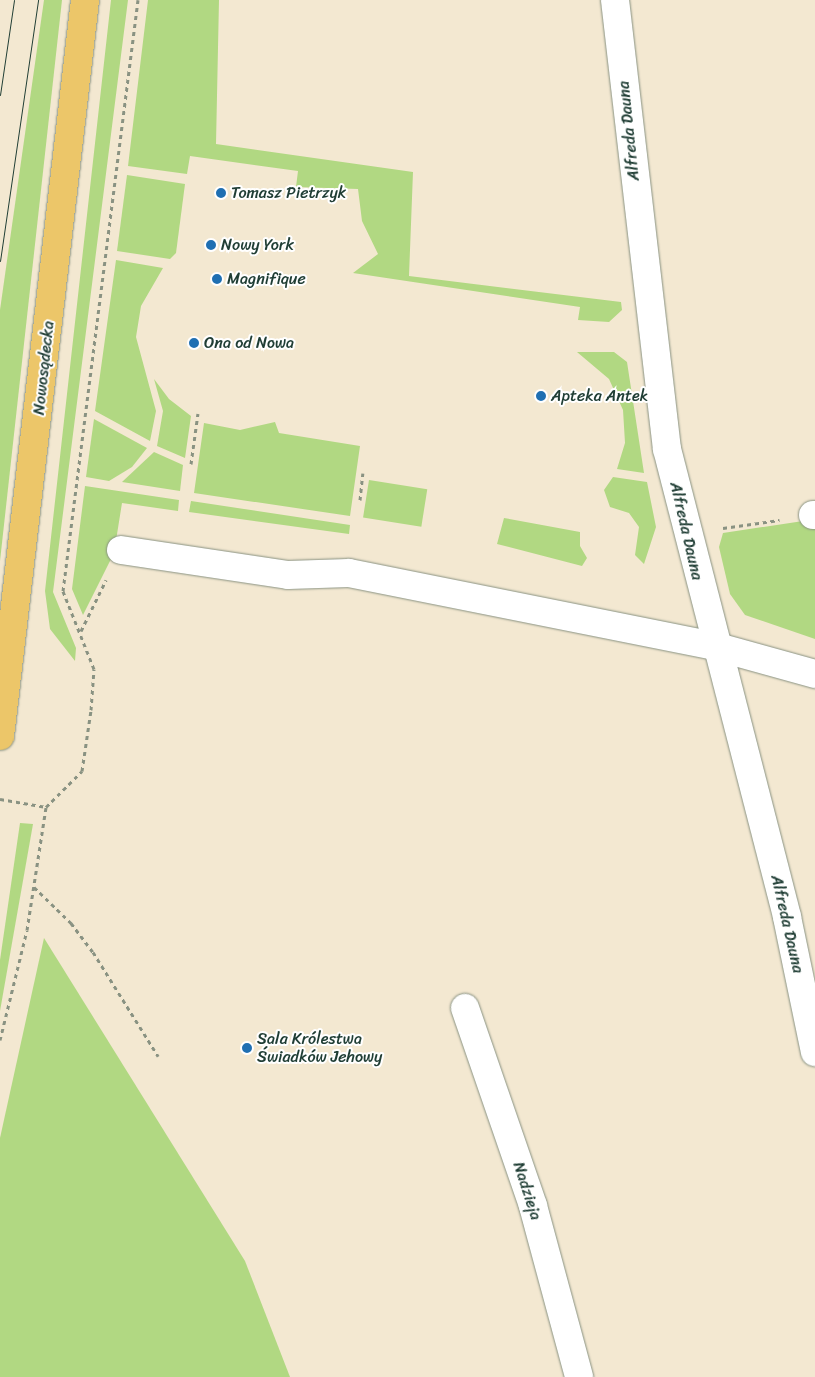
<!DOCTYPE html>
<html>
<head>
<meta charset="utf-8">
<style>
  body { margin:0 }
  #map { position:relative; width:815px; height:1377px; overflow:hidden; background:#f3e8d1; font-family:Sriracha,sans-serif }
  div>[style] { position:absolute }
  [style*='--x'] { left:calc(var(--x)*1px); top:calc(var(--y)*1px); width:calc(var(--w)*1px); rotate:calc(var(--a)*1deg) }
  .green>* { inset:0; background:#b1d882; transform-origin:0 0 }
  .path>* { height:3px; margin-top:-1.5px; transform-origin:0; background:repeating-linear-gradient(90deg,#899282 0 4px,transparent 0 8px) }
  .roads { filter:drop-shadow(0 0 1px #899282) drop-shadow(0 0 1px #899282) }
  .minor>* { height:28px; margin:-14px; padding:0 14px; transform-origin:14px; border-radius:14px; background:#fff }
  .major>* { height:28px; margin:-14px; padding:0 14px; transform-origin:14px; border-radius:14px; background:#ecc669 }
  .tram>* { height:1px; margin:-0.5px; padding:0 0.5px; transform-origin:0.5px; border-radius:0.5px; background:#1f3d34 }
  .dots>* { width:14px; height:14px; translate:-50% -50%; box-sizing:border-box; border:2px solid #fff; border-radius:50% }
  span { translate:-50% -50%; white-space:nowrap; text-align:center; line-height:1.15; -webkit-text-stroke:4px #fff; paint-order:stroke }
  .street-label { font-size:16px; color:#1f3d34 }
  .poi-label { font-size:16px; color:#1f3d34 }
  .left { translate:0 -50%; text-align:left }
</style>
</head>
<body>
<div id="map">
  <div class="green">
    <i style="clip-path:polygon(44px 0,62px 0,0 561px,0 310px)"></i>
    <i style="clip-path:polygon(111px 0,128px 0,53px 592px,76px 648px,75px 661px,50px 629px,45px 591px)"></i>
    <i style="clip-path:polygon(148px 0,219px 0,216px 144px,413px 172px,409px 276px,621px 302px,622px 310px,609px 322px,578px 320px,580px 307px,353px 273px,378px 254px,362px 221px,358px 189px,296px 187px,298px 171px,190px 156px,187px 174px,128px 166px)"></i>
    <i style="clip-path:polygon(127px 175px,185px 184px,176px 253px,170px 259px,117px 251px)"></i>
    <i style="clip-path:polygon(116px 260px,163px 268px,141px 306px,136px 337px,156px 411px,150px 441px,95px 411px)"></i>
    <i style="clip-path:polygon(577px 352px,614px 352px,627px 362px,644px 473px,617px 469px,625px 443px,623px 410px,609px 379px)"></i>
    <i style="clip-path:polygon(154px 379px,169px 399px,191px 416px,185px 458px,157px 446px,163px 411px)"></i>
    <i style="clip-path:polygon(94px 419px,147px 448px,132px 467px,109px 481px,86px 477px)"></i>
    <i style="clip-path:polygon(275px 422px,279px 433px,360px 446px,350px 516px,194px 493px,204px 423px,240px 430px)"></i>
    <i style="clip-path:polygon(154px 452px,183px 465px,180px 491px,122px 482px)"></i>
    <i style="clip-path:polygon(613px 477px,647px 482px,656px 527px,644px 564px,635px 555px,639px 527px,629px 513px,610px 507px,604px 490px)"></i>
    <i style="left:369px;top:480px;width:59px;height:38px;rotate:9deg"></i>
    <i style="clip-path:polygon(85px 486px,179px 500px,178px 511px,122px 503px,114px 553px,83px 615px,72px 589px)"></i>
    <i style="clip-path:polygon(191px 501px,350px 525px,349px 534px,189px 512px)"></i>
    <i style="clip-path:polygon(504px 518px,580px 532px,580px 546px,587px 558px,582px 566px,497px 544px)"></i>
    <i style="clip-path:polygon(803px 521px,815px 523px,815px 639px,745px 615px,730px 594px,719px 547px,723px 533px)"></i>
    <i style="clip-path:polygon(20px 823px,33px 824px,0 1011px,0 960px)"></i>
    <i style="clip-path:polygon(44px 938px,245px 1261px,290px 1377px,0 1377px,0 1138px)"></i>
  </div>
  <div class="path">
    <i style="--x:191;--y:464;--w:51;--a:-82.2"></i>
    <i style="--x:360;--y:500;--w:27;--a:-84"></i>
    <i style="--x:723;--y:528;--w:57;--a:-8.1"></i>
    <i style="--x:81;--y:631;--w:57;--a:-63.9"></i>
    <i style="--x:0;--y:799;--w:47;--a:9.9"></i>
    <i style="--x:34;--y:887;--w:52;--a:44.2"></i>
    <i style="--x:71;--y:923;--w:36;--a:53"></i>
    <i style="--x:93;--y:952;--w:123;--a:58"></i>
    <i style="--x:0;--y:1040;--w:113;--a:-76.2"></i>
    <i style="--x:27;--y:930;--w:124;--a:-81.2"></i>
    <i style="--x:46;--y:807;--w:51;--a:-45"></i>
    <i style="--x:82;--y:771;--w:62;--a:-81.6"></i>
    <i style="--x:91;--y:710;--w:41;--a:-85.8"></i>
    <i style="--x:94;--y:669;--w:84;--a:-111.7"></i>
    <i style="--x:63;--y:591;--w:596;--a:-82.77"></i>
  </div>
  <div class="roads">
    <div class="minor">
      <i style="--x:615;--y:0;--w:452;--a:83.4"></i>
      <i style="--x:667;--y:449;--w:483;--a:75.6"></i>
      <i style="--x:787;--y:917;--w:138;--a:78.3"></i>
      <i style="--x:813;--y:515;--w:2;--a:0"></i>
      <i style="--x:121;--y:550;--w:169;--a:8.5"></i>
      <i style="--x:288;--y:575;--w:61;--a:-1.9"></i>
      <i style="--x:349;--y:573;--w:372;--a:11.3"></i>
      <i style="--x:714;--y:646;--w:105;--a:15.5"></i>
      <i style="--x:465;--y:1008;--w:209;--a:71"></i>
      <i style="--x:533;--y:1206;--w:177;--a:74.9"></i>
    </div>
    <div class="major">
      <i style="--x:0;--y:736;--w:741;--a:-83.41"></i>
    </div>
  </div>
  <div class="tram">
    <i style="--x:0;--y:95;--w:96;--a:-81.6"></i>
    <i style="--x:0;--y:261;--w:264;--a:-81.7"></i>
  </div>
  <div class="dots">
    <i style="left:221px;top:193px;background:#1f6fb2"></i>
    <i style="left:211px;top:245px;background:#1f6fb2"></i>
    <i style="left:217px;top:279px;background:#1f6fb2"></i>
    <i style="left:194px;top:343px;background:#1f6fb2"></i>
    <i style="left:541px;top:396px;background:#1f6fb2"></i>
    <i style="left:247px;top:1048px;background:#1f6fb2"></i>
  </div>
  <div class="street-label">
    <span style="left:629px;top:131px;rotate:-96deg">Alfreda Dauna</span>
    <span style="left:44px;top:368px;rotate:-84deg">Nowosądecka</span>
    <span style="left:686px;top:531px;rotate:77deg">Alfreda Dauna</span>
    <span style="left:787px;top:924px;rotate:77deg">Alfreda Dauna</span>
    <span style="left:527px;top:1191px;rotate:72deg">Nadzieja</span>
  </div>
  <div class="poi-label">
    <span class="left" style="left:231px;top:193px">Tomasz Pietrzyk</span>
    <span class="left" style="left:221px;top:245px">Nowy York</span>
    <span class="left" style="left:227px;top:279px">Magnifique</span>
    <span class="left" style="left:204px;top:343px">Ona od Nowa</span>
    <span class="left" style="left:551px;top:396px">Apteka Antek</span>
    <span class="left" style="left:257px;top:1048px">Sala Królestwa<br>Świadków Jehowy</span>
  </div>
</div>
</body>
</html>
